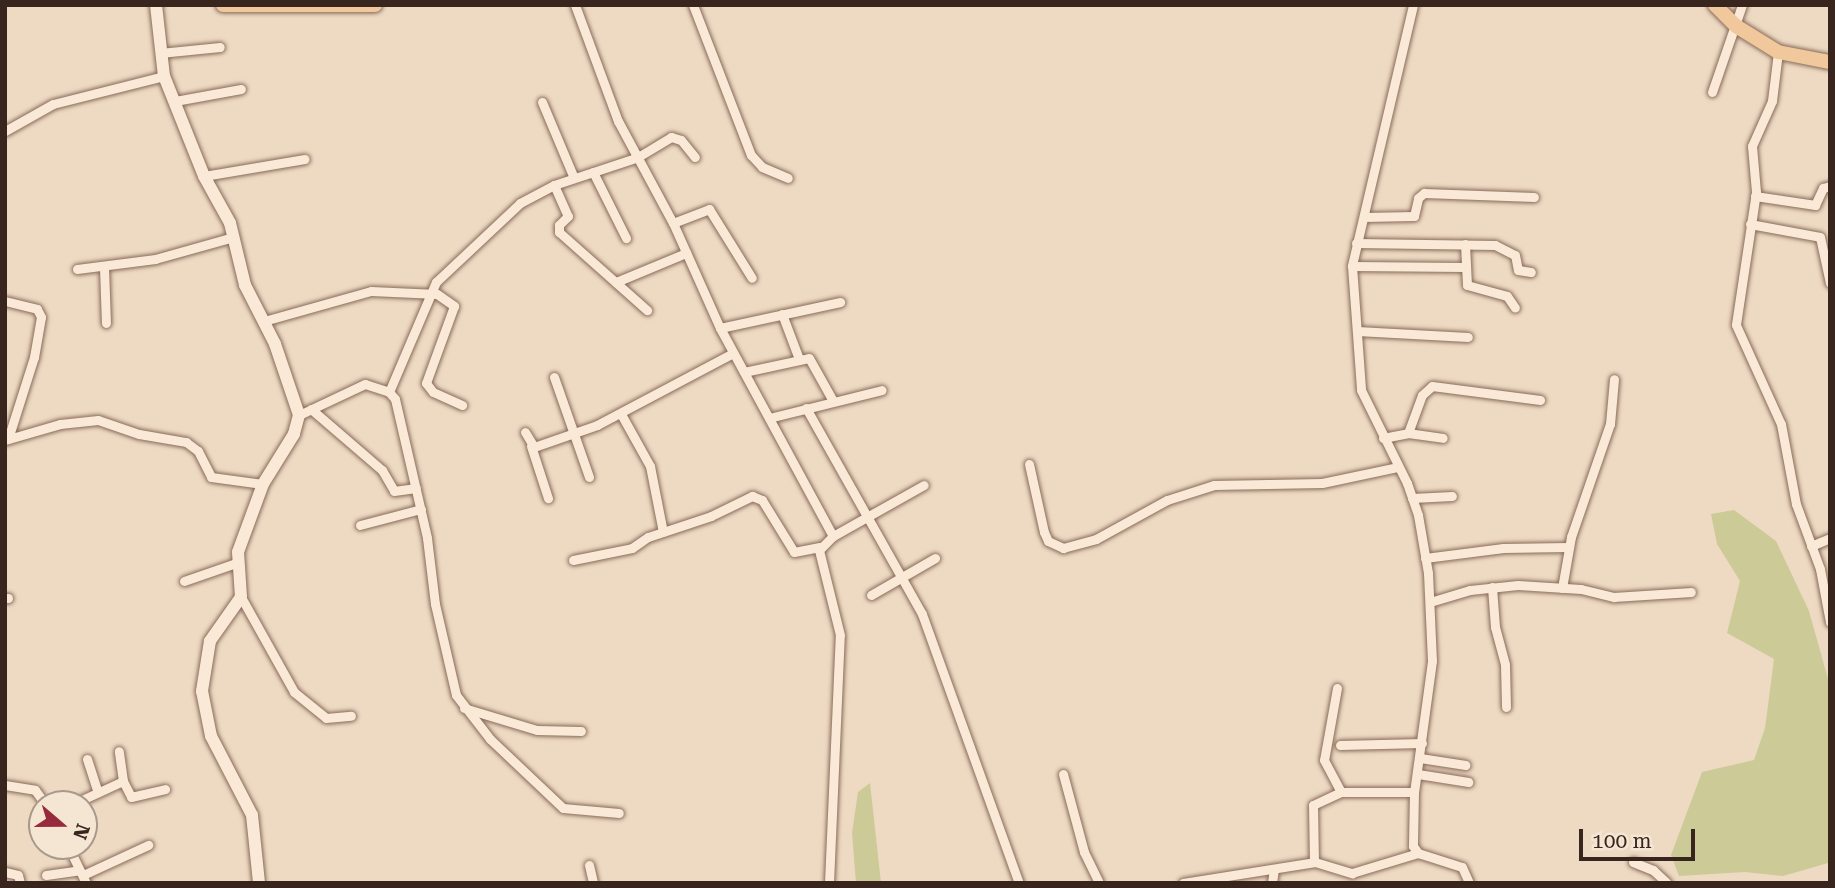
<!DOCTYPE html>
<html>
<head>
<meta charset="utf-8">
<style>
  body { margin:0 }
  #map { position:relative; width:1835px; height:888px; overflow:hidden; background:#eedac3; font-family:"Roboto Serif",serif }
  div>[style] { position:absolute }
  [style*='--x'] { left:calc(var(--x)*1px); top:calc(var(--y)*1px); width:calc(var(--w)*1px); rotate:calc(var(--a)*1deg) }
  .green>* { inset:0; background:#ccca97 }
  .roads { filter:drop-shadow(0 0 2px #886b5a) drop-shadow(0 0 2px #886b5a) }
  .street>* { height:9px; margin:-4.5px; padding:0 4.5px; transform-origin:4.5px; border-radius:4.5px; background:#f9e9d6 }
  .secondary>* { height:12px; margin:-6px; padding:0 6px; transform-origin:6px; border-radius:6px; background:#f9e9d6 }
  .primary>* { height:14px; margin:-7px; padding:0 7px; transform-origin:7px; border-radius:7px; background:#f1c89b }
  span { translate:-50% -50%; white-space:nowrap; text-align:center; line-height:1.15; -webkit-text-stroke:5px #f5e6d3; paint-order:stroke }
  .frame { position:absolute; inset:0; border:7px solid #38261e; pointer-events:none }
  .north { position:absolute; left:28px; top:790px; width:70px; height:70px; box-sizing:border-box; background:#f5e6d3; border:2px solid #a9998b; border-radius:50%; rotate:110deg; font-size:19px; font-weight:700; line-height:28px; text-align:center; color:#38261e }
  .north::after { content:''; display:block; margin:auto; width:24px; height:32px; background:#972a3c; clip-path:polygon(50% 0,100% 100%,50% 72%,0 100%) }
  .scale { position:absolute; left:1579px; top:829px; width:116px; height:32px; box-sizing:border-box; border:4px solid #38261e; border-top:0; padding-left:9px; font-size:21px; line-height:24px; white-space:nowrap; color:#38261e; -webkit-text-stroke:5px #f5e6d3; paint-order:stroke }
</style>
</head>
<body>
<div id="map">
  <div class="green">
    <i style="clip-path:polygon(1734px 510px,1776px 541px,1809px 611px,1830px 686px,1830px 869px,1828px 863px,1783px 876px,1745px 872px,1679px 876px,1671px 855px,1702px 772px,1754px 760px,1765px 728px,1774px 659px,1727px 633px,1740px 581px,1717px 544px,1711px 514px)"></i>
    <i style="clip-path:polygon(870px 783px,881px 883px,856px 883px,852px 833px,858px 792px)"></i>
  </div>
  <div class="roads">
    <div class="street">
      <i style="--x:575;--y:5;--w:124;--a:69.7"></i>
      <i style="--x:618;--y:121;--w:116;--a:61.7"></i>
      <i style="--x:673;--y:223;--w:115;--a:65.9"></i>
      <i style="--x:720;--y:328;--w:237;--a:61.5"></i>
      <i style="--x:693;--y:5;--w:161;--a:68.9"></i>
      <i style="--x:751;--y:155;--w:16;--a:47"></i>
      <i style="--x:762;--y:167;--w:28;--a:23"></i>
      <i style="--x:1413;--y:5;--w:268;--a:103.2"></i>
      <i style="--x:1352;--y:266;--w:124;--a:85.8"></i>
      <i style="--x:1361;--y:390;--w:104;--a:63.7"></i>
      <i style="--x:1407;--y:483;--w:34;--a:71"></i>
      <i style="--x:1418;--y:515;--w:59;--a:80.2"></i>
      <i style="--x:1428;--y:573;--w:88;--a:87.4"></i>
      <i style="--x:1432;--y:661;--w:132;--a:97.8"></i>
      <i style="--x:1414;--y:792;--w:54;--a:91.1"></i>
      <i style="--x:1413;--y:846;--w:9;--a:54"></i>
      <i style="--x:1418;--y:853;--w:46;--a:17.7"></i>
      <i style="--x:1462;--y:867;--w:17;--a:66"></i>
      <i style="--x:1778;--y:52;--w:49;--a:97"></i>
      <i style="--x:1772;--y:101;--w:49;--a:114"></i>
      <i style="--x:1752;--y:146;--w:46;--a:85"></i>
      <i style="--x:1756;--y:192;--w:134;--a:98.6"></i>
      <i style="--x:1736;--y:325;--w:109;--a:65.6"></i>
      <i style="--x:1781;--y:424;--w:81;--a:79.4"></i>
      <i style="--x:1796;--y:504;--w:69;--a:69.7"></i>
      <i style="--x:1820;--y:569;--w:54;--a:79.3"></i>
      <i style="--x:160;--y:53;--w:60;--a:-5.7"></i>
      <i style="--x:1712;--y:92;--w:92;--a:-71"></i>
      <i style="--x:175;--y:101;--w:67;--a:-10.3"></i>
      <i style="--x:542;--y:102;--w:82;--a:67.2"></i>
      <i style="--x:5;--y:131;--w:55;--a:-29.4"></i>
      <i style="--x:53;--y:104;--w:114;--a:-14.2"></i>
      <i style="--x:593;--y:172;--w:74;--a:63.4"></i>
      <i style="--x:204;--y:176;--w:102;--a:-9.6"></i>
      <i style="--x:554;--y:185;--w:34;--a:66"></i>
      <i style="--x:568;--y:216;--w:13;--a:135"></i>
      <i style="--x:559;--y:225;--w:7;--a:90"></i>
      <i style="--x:559;--y:232;--w:118;--a:41.6"></i>
      <i style="--x:1755;--y:196;--w:61;--a:8.5"></i>
      <i style="--x:1815;--y:205;--w:19;--a:-65"></i>
      <i style="--x:1823;--y:188;--w:7;--a:-16"></i>
      <i style="--x:1364;--y:217;--w:50;--a:-1.1"></i>
      <i style="--x:1414;--y:216;--w:18;--a:-77"></i>
      <i style="--x:1418;--y:198;--w:8;--a:-40"></i>
      <i style="--x:1424;--y:193;--w:110;--a:2.1"></i>
      <i style="--x:673;--y:223;--w:39;--a:-21"></i>
      <i style="--x:709;--y:209;--w:81;--a:58.1"></i>
      <i style="--x:1750;--y:224;--w:71;--a:10.5"></i>
      <i style="--x:1820;--y:237;--w:47;--a:77.7"></i>
      <i style="--x:1356;--y:243;--w:139;--a:0.8"></i>
      <i style="--x:1495;--y:245;--w:22;--a:27"></i>
      <i style="--x:1515;--y:255;--w:15;--a:79"></i>
      <i style="--x:1518;--y:270;--w:13;--a:9"></i>
      <i style="--x:1465;--y:244;--w:41;--a:87.2"></i>
      <i style="--x:1467;--y:285;--w:41;--a:15.4"></i>
      <i style="--x:1507;--y:296;--w:14;--a:56"></i>
      <i style="--x:1352;--y:266;--w:112;--a:0.5"></i>
      <i style="--x:104;--y:267;--w:56;--a:88"></i>
      <i style="--x:77;--y:269;--w:79;--a:-7.3"></i>
      <i style="--x:155;--y:259;--w:82;--a:-15.6"></i>
      <i style="--x:616;--y:282;--w:76;--a:-22.5"></i>
      <i style="--x:5;--y:301;--w:33;--a:14"></i>
      <i style="--x:37;--y:309;--w:9;--a:63"></i>
      <i style="--x:41;--y:317;--w:41;--a:99.9"></i>
      <i style="--x:34;--y:357;--w:86;--a:107.6"></i>
      <i style="--x:782;--y:314;--w:48;--a:69.3"></i>
      <i style="--x:264;--y:321;--w:111;--a:-15.7"></i>
      <i style="--x:371;--y:291;--w:66;--a:2.6"></i>
      <i style="--x:437;--y:294;--w:21;--a:35"></i>
      <i style="--x:454;--y:306;--w:82;--a:110"></i>
      <i style="--x:426;--y:383;--w:11;--a:52"></i>
      <i style="--x:433;--y:392;--w:32;--a:24"></i>
      <i style="--x:720;--y:328;--w:123;--a:-12.2"></i>
      <i style="--x:1357;--y:331;--w:111;--a:3.1"></i>
      <i style="--x:744;--y:372;--w:66;--a:-12.2"></i>
      <i style="--x:809;--y:358;--w:49;--a:60.8"></i>
      <i style="--x:554;--y:377;--w:106;--a:70.7"></i>
      <i style="--x:389;--y:392;--w:120;--a:-66.9"></i>
      <i style="--x:436;--y:282;--w:115;--a:-43.2"></i>
      <i style="--x:520;--y:203;--w:38;--a:-28"></i>
      <i style="--x:554;--y:185;--w:89;--a:-18.4"></i>
      <i style="--x:638;--y:157;--w:39;--a:-31"></i>
      <i style="--x:671;--y:137;--w:10;--a:17"></i>
      <i style="--x:681;--y:140;--w:22;--a:51"></i>
      <i style="--x:806;--y:408;--w:236;--a:60.6"></i>
      <i style="--x:922;--y:614;--w:286;--a:70.2"></i>
      <i style="--x:311;--y:409;--w:94;--a:40.7"></i>
      <i style="--x:382;--y:470;--w:24;--a:60"></i>
      <i style="--x:394;--y:491;--w:22;--a:-8"></i>
      <i style="--x:621;--y:414;--w:60;--a:60.9"></i>
      <i style="--x:650;--y:466;--w:67;--a:78.9"></i>
      <i style="--x:299;--y:415;--w:73;--a:-25.2"></i>
      <i style="--x:365;--y:384;--w:25;--a:18"></i>
      <i style="--x:389;--y:392;--w:9;--a:49"></i>
      <i style="--x:395;--y:399;--w:143;--a:77"></i>
      <i style="--x:427;--y:538;--w:66;--a:83.1"></i>
      <i style="--x:435;--y:604;--w:93;--a:77"></i>
      <i style="--x:456;--y:695;--w:56;--a:52.3"></i>
      <i style="--x:490;--y:739;--w:100;--a:43.4"></i>
      <i style="--x:563;--y:808;--w:56;--a:5.1"></i>
      <i style="--x:769;--y:418;--w:116;--a:-13.9"></i>
      <i style="--x:525;--y:432;--w:17;--a:59"></i>
      <i style="--x:534;--y:447;--w:67;--a:-19.2"></i>
      <i style="--x:597;--y:425;--w:154;--a:-27.9"></i>
      <i style="--x:1408;--y:433;--w:40;--a:-69.8"></i>
      <i style="--x:1422;--y:395;--w:13;--a:-42"></i>
      <i style="--x:1432;--y:386;--w:109;--a:7.4"></i>
      <i style="--x:1383;--y:438;--w:25;--a:-11"></i>
      <i style="--x:1408;--y:433;--w:35;--a:8"></i>
      <i style="--x:5;--y:440;--w:57;--a:-16.2"></i>
      <i style="--x:60;--y:424;--w:38;--a:-6"></i>
      <i style="--x:98;--y:420;--w:43;--a:18.9"></i>
      <i style="--x:139;--y:434;--w:48;--a:9.7"></i>
      <i style="--x:186;--y:442;--w:15;--a:37"></i>
      <i style="--x:198;--y:451;--w:29;--a:63"></i>
      <i style="--x:211;--y:477;--w:52;--a:7.7"></i>
      <i style="--x:531;--y:446;--w:55;--a:71.9"></i>
      <i style="--x:1029;--y:464;--w:70;--a:77.6"></i>
      <i style="--x:1044;--y:532;--w:10;--a:66"></i>
      <i style="--x:1048;--y:541;--w:17;--a:25"></i>
      <i style="--x:1063;--y:548;--w:34;--a:-15"></i>
      <i style="--x:1096;--y:539;--w:81;--a:-28.8"></i>
      <i style="--x:1167;--y:500;--w:49;--a:-17.7"></i>
      <i style="--x:1214;--y:485;--w:108;--a:-1.1"></i>
      <i style="--x:1322;--y:483;--w:78;--a:-11.9"></i>
      <i style="--x:1412;--y:498;--w:40;--a:-2.9"></i>
      <i style="--x:360;--y:525;--w:63;--a:-14.7"></i>
      <i style="--x:1811;--y:546;--w:21;--a:-23"></i>
      <i style="--x:1425;--y:558;--w:79;--a:-7.3"></i>
      <i style="--x:1503;--y:548;--w:66;--a:-0.9"></i>
      <i style="--x:573;--y:560;--w:60;--a:-11.5"></i>
      <i style="--x:632;--y:548;--w:19;--a:-35"></i>
      <i style="--x:648;--y:537;--w:66;--a:-18.4"></i>
      <i style="--x:711;--y:516;--w:46;--a:-26"></i>
      <i style="--x:752;--y:496;--w:11;--a:22"></i>
      <i style="--x:762;--y:500;--w:61;--a:58.4"></i>
      <i style="--x:794;--y:552;--w:26;--a:-11"></i>
      <i style="--x:184;--y:581;--w:55;--a:-19.1"></i>
      <i style="--x:1492;--y:587;--w:40;--a:85.7"></i>
      <i style="--x:1495;--y:627;--w:39;--a:75"></i>
      <i style="--x:1505;--y:665;--w:42;--a:88.6"></i>
      <i style="--x:1562;--y:588;--w:52;--a:-80"></i>
      <i style="--x:1571;--y:537;--w:120;--a:-71"></i>
      <i style="--x:1610;--y:424;--w:45;--a:-84.9"></i>
      <i style="--x:871;--y:595;--w:74;--a:-30"></i>
      <i style="--x:241;--y:597;--w:109;--a:60.8"></i>
      <i style="--x:294;--y:692;--w:41;--a:39.1"></i>
      <i style="--x:326;--y:718;--w:25;--a:-5"></i>
      <i style="--x:5;--y:598;--w:3;--a:0"></i>
      <i style="--x:1430;--y:602;--w:42;--a:-16.7"></i>
      <i style="--x:1470;--y:590;--w:48;--a:-5.9"></i>
      <i style="--x:1518;--y:585;--w:63;--a:3.6"></i>
      <i style="--x:1581;--y:589;--w:34;--a:14"></i>
      <i style="--x:1614;--y:597;--w:77;--a:-3.7"></i>
      <i style="--x:1337;--y:688;--w:73;--a:100.2"></i>
      <i style="--x:1324;--y:760;--w:36;--a:62"></i>
      <i style="--x:464;--y:708;--w:76;--a:16.8"></i>
      <i style="--x:537;--y:730;--w:44;--a:1.3"></i>
      <i style="--x:1340;--y:745;--w:82;--a:-1.4"></i>
      <i style="--x:1420;--y:758;--w:46;--a:8.8"></i>
      <i style="--x:87;--y:759;--w:35;--a:72"></i>
      <i style="--x:1063;--y:774;--w:81;--a:74.9"></i>
      <i style="--x:1084;--y:852;--w:34;--a:64"></i>
      <i style="--x:1418;--y:774;--w:51;--a:9.1"></i>
      <i style="--x:123;--y:781;--w:18;--a:63"></i>
      <i style="--x:131;--y:797;--w:35;--a:-13"></i>
      <i style="--x:5;--y:785;--w:30;--a:9"></i>
      <i style="--x:35;--y:790;--w:17;--a:54"></i>
      <i style="--x:73;--y:804;--w:55;--a:-24.7"></i>
      <i style="--x:123;--y:781;--w:30;--a:-98"></i>
      <i style="--x:68;--y:846;--w:41;--a:64.1"></i>
      <i style="--x:1314;--y:862;--w:57;--a:-91"></i>
      <i style="--x:1313;--y:805;--w:31;--a:-25"></i>
      <i style="--x:1341;--y:792;--w:73;--a:0"></i>
      <i style="--x:1633;--y:862;--w:22;--a:22"></i>
      <i style="--x:1653;--y:870;--w:19;--a:43"></i>
      <i style="--x:589;--y:865;--w:18;--a:77"></i>
      <i style="--x:5;--y:872;--w:13;--a:13"></i>
      <i style="--x:18;--y:875;--w:8;--a:76"></i>
      <i style="--x:46;--y:875;--w:34;--a:-8"></i>
      <i style="--x:83;--y:875;--w:72;--a:-24.8"></i>
      <i style="--x:829;--y:883;--w:248;--a:-87.5"></i>
      <i style="--x:840;--y:635;--w:88;--a:-103.9"></i>
      <i style="--x:819;--y:550;--w:20;--a:-45"></i>
      <i style="--x:833;--y:536;--w:104;--a:-29.3"></i>
      <i style="--x:1183;--y:883;--w:134;--a:-9"></i>
      <i style="--x:1315;--y:862;--w:39;--a:17"></i>
      <i style="--x:1352;--y:873;--w:69;--a:-16.9"></i>
      <i style="--x:1272;--y:883;--w:14;--a:-82"></i>
    </div>
    <div class="secondary">
      <i style="--x:156;--y:5;--w:71;--a:83.6"></i>
      <i style="--x:164;--y:76;--w:108;--a:68.2"></i>
      <i style="--x:204;--y:176;--w:54;--a:61"></i>
      <i style="--x:230;--y:223;--w:64;--a:76.4"></i>
      <i style="--x:245;--y:285;--w:66;--a:63"></i>
      <i style="--x:275;--y:344;--w:75;--a:71.3"></i>
      <i style="--x:299;--y:415;--w:20;--a:105"></i>
      <i style="--x:294;--y:434;--w:59;--a:121.8"></i>
      <i style="--x:263;--y:484;--w:72;--a:110.2"></i>
      <i style="--x:238;--y:552;--w:45;--a:86.2"></i>
      <i style="--x:241;--y:597;--w:54;--a:125.2"></i>
      <i style="--x:210;--y:641;--w:51;--a:99.1"></i>
      <i style="--x:202;--y:691;--w:46;--a:78.7"></i>
      <i style="--x:211;--y:736;--w:89;--a:62.6"></i>
      <i style="--x:252;--y:815;--w:68;--a:84.1"></i>
    </div>
    <div class="primary">
      <i style="--x:223;--y:5;--w:152;--a:0"></i>
      <i style="--x:1715;--y:5;--w:30;--a:45"></i>
      <i style="--x:1736;--y:26;--w:49;--a:31.8"></i>
      <i style="--x:1778;--y:52;--w:53;--a:10.9"></i>
    </div>
  </div>
  <div class="frame"></div>
  <div class="north">N</div>
  <div class="scale">100 m</div>
</div>
</body>
</html>
